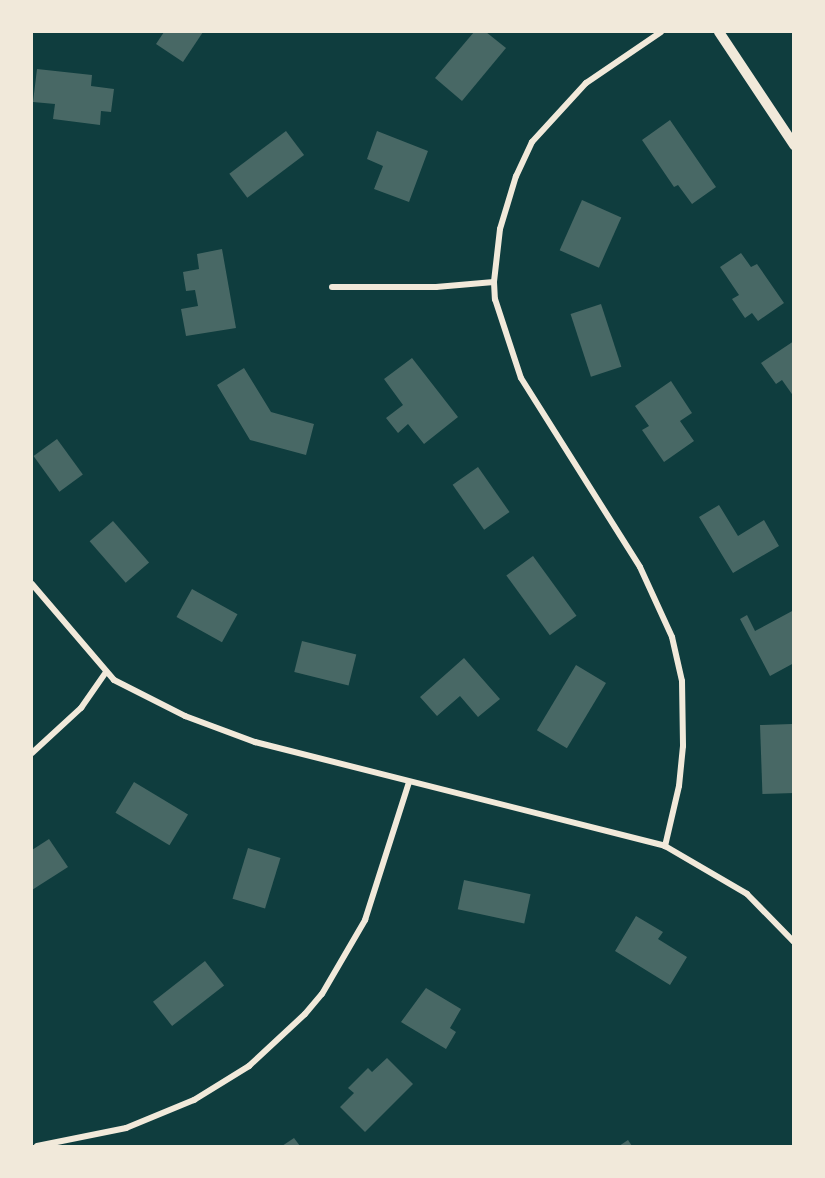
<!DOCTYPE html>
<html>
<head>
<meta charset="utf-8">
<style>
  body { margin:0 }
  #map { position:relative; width:825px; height:1178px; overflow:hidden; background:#0f3d3e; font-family:Jost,sans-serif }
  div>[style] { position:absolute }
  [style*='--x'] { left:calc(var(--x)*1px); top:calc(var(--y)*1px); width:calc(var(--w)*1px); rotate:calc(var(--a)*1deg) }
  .building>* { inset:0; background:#486865; transform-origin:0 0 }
  .minor>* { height:6px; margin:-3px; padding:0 3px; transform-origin:3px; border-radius:3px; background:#f1e9da }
  .tertiary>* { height:10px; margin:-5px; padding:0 5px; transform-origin:5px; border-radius:5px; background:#f1e9da }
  span { translate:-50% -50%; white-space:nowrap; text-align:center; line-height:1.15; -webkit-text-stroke:5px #f1e9da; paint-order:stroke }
  .frame { position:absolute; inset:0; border:33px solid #f1e9da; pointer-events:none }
</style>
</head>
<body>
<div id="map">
  <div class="building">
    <i style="clip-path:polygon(164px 32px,203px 32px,183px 62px,156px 44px)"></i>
    <i style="clip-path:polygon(474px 32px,486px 32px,506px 48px,462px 101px,435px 78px)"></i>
    <i style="clip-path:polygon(37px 69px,92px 75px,91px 86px,114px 89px,111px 112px,101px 111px,100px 125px,53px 119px,55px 104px,33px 102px)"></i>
    <i style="clip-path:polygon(670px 120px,716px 187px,692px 204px,678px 185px,674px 187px,642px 140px)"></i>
    <i style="left:286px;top:131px;width:30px;height:71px;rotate:53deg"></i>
    <i style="clip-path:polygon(377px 131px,428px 151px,409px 202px,374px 189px,383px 166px,367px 159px)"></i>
    <i style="left:582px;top:200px;width:43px;height:55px;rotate:24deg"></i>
    <i style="clip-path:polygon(222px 249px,236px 328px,186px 336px,181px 309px,198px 306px,195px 290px,186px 291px,183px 272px,199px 269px,197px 254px)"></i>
    <i style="clip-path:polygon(741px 253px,751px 267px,757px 264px,784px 303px,758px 321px,752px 313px,745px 318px,732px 299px,739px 295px,720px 267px)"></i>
    <i style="left:601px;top:304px;width:66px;height:32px;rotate:72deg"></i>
    <i style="clip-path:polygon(794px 341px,794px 397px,782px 380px,776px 384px,761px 363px)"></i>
    <i style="clip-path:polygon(412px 358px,458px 417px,424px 444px,408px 424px,398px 433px,386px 418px,403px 405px,384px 379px)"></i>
    <i style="clip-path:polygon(244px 368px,271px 412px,314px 424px,306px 455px,250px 440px,217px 385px)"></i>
    <i style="clip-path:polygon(671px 381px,692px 413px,680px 421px,694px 441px,664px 462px,642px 430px,649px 426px,635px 406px)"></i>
    <i style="left:57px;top:439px;width:44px;height:29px;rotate:54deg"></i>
    <i style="left:478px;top:467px;width:55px;height:31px;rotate:55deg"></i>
    <i style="clip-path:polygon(719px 505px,738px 536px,764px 520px,779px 546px,733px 573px,699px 517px)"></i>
    <i style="left:113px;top:521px;width:55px;height:31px;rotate:49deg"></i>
    <i style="left:533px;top:556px;width:74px;height:33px;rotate:54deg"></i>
    <i style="left:192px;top:589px;width:52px;height:32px;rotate:29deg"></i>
    <i style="clip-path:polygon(794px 610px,794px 663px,770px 676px,740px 619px,747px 615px,755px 631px)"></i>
    <i style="left:302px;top:641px;width:56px;height:32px;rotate:14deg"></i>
    <i style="clip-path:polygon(464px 658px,500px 699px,478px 717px,460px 696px,437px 716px,420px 697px)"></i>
    <i style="left:576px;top:665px;width:35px;height:76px;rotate:31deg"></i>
    <i style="left:792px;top:724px;width:69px;height:32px;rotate:88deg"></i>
    <i style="left:134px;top:782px;width:63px;height:36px;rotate:31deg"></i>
    <i style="clip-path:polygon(49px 839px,68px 867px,32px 890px,32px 850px)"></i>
    <i style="left:248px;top:848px;width:34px;height:53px;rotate:17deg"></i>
    <i style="left:464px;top:880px;width:68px;height:30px;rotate:12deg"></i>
    <i style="clip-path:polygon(636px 916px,663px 932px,658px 939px,687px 957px,670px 985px,615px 951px)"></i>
    <i style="left:205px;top:961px;width:31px;height:66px;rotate:52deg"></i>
    <i style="clip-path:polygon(426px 988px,461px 1009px,450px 1028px,456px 1032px,446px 1049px,401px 1022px)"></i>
    <i style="clip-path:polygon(387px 1058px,413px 1084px,365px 1132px,340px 1107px,354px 1093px,348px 1088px,368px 1068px,372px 1072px)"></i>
    <i style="clip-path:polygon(294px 1138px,300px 1146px,282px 1146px)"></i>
    <i style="clip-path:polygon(628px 1140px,632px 1146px,619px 1146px)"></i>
  </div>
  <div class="minor">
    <i style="--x:661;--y:32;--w:91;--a:145.8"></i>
    <i style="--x:586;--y:83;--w:80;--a:132.5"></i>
    <i style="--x:532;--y:142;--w:38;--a:115"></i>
    <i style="--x:516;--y:176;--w:55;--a:106.8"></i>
    <i style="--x:500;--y:229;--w:53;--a:96.5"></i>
    <i style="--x:494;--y:282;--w:17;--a:87"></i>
    <i style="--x:495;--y:299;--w:83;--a:71.8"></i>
    <i style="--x:521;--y:378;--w:223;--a:57.8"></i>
    <i style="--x:640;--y:567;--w:77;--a:65.4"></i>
    <i style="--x:672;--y:637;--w:45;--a:77.2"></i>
    <i style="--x:682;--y:681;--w:65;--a:89.1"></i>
    <i style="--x:683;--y:746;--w:40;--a:95.7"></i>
    <i style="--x:679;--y:786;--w:62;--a:103.1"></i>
    <i style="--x:332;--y:287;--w:104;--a:0"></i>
    <i style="--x:436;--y:287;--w:58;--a:-4.9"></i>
    <i style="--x:32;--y:584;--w:126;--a:49.5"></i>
    <i style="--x:114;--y:680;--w:80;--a:26.9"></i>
    <i style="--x:185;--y:716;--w:75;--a:20.4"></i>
    <i style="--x:255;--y:742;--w:423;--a:14.2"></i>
    <i style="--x:665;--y:846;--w:95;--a:30.3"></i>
    <i style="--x:747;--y:894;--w:67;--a:45.6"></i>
    <i style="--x:32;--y:753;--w:67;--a:-42.6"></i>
    <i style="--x:81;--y:708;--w:44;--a:-55.2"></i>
    <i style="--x:37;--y:1146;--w:91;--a:-11.4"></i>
    <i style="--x:126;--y:1128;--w:74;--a:-22.4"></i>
    <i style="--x:194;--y:1100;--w:65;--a:-31.7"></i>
    <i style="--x:249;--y:1066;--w:76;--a:-42.9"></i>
    <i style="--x:305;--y:1014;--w:26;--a:-50"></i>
    <i style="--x:322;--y:994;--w:86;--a:-59.8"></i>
    <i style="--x:365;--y:920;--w:145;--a:-72.3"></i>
  </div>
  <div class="tertiary">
    <i style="--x:719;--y:32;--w:136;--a:56.4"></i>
  </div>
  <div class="frame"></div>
</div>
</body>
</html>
